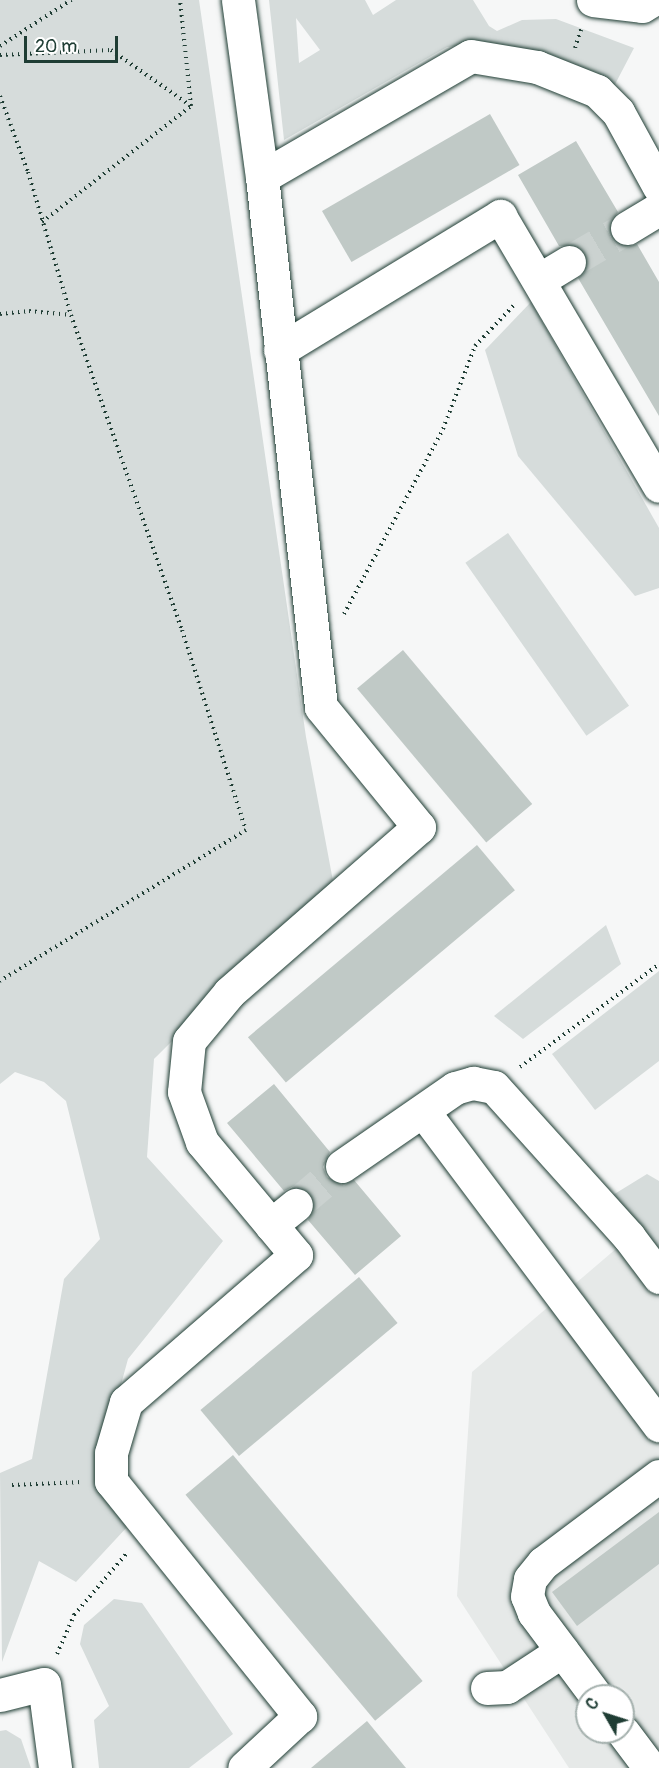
<!DOCTYPE html>
<html>
<head>
<meta charset="utf-8">
<style>
  body { margin:0 }
  #map { position:relative; width:659px; height:1768px; overflow:hidden; background:#f6f7f7; font-family:Pangolin,sans-serif }
  div>[style] { position:absolute }
  [style*='--x'] { left:calc(var(--x)*1px); top:calc(var(--y)*1px); width:calc(var(--w)*1px); rotate:calc(var(--a)*1deg) }
  .built>* { inset:0; background:#e6e9e8 }
  .green>* { inset:0; background:#d6dcdb; transform-origin:0 0 }
  .building>* { inset:0; background:#c0c9c6; transform-origin:0 0 }
  .minor-tunnel>* { height:33px; margin-top:-16.5px; transform-origin:0; background:repeating-linear-gradient(90deg,#cbd2d0 0 33px,transparent 0 49px) }
  .path>* { height:4px; margin-top:-2px; transform-origin:0; background:repeating-linear-gradient(90deg,#1f3d34 0 1.5px,transparent 0 6px) }
  .roads { filter:drop-shadow(0 0 2px #1f3d34) drop-shadow(0 0 2px #1f3d34) }
  .minor>* { height:33px; margin:-16.5px; padding:0 16.5px; transform-origin:16.5px; border-radius:16.5px; background:#fff }
  span { translate:-50% -50%; white-space:nowrap; text-align:center; line-height:1.15; -webkit-text-stroke:4.5px #fff; paint-order:stroke }
  .north { position:absolute; left:575px; top:1684px; width:60px; height:60px; box-sizing:border-box; background:#fff; border:2px solid #a5b1ae; border-radius:50%; rotate:309deg; font-size:16px; font-weight:700; line-height:24px; text-align:center; color:#1f3d34 }
  .north::after { content:''; display:block; margin:auto; width:21px; height:27px; background:#1f3d34; clip-path:polygon(50% 0,100% 100%,50% 72%,0 100%) }
  .scale { position:absolute; left:24px; top:36px; width:94px; height:27px; box-sizing:border-box; border:3px solid #1f3d34; border-top:0; padding-left:8px; font-size:18px; line-height:21px; white-space:nowrap; color:#1f3d34; -webkit-text-stroke:4px #fff; paint-order:stroke }
</style>
</head>
<body>
<div id="map">
  <div class="built">
    <i style="clip-path:polygon(evenodd,659px 1212px,659px 1768px,569px 1768px,457px 1596px,472px 1372px,659px 1212px,587px 1696px,623px 1696px,623px 1732px,587px 1732px,587px 1696px)"></i>
  </div>
  <div class="green">
    <i style="clip-path:polygon(0 0,199px 0,306px 737px,333px 881px,154px 1059px,147px 1157px,223px 1241px,128px 1359px,96px 1475px,128px 1526px,76px 1582px,39px 1561px,2px 1662px,0 1473px,32px 1459px,64px 1279px,100px 1239px,66px 1101px,44px 1082px,15px 1072px,0 1084px)"></i>
    <i style="clip-path:polygon(evenodd,269px 0,365px 0,373px 15px,396px 0,473px 0,489px 26px,497px 31px,522px 20px,556px 19px,634px 48px,611px 92px,478px 44px,447px 47px,284px 140px,269px 0,296px 18px,320px 50px,299px 63px,296px 18px)"></i>
    <i style="clip-path:polygon(531px 302px,659px 528px,659px 588px,635px 596px,518px 456px,485px 350px)"></i>
    <i style="left:508px;top:533px;width:211px;height:52px;rotate:55deg"></i>
    <i style="clip-path:polygon(606px 925px,621px 964px,523px 1039px,494px 1016px)"></i>
    <i style="clip-path:polygon(659px 971px,659px 1061px,595px 1110px,552px 1054px)"></i>
    <i style="clip-path:polygon(647px 1174px,659px 1181px,659px 1260px,608px 1198px)"></i>
    <i style="clip-path:polygon(114px 1599px,142px 1603px,233px 1734px,189px 1768px,99px 1768px,94px 1720px,109px 1706px,80px 1644px,84px 1625px)"></i>
    <i style="clip-path:polygon(6px 1730px,21px 1739px,31px 1768px,0 1768px,0 1731px)"></i>
  </div>
  <div class="building">
    <i style="left:490px;top:114px;width:59px;height:194px;rotate:60deg"></i>
    <i style="clip-path:polygon(576px 141px,618px 212px,608px 228px,611px 238px,627px 247px,637px 244px,659px 282px,659px 416px,578px 278px,586px 271px,585px 253px,578px 245px,559px 246px,518px 175px)"></i>
    <i style="left:403px;top:650px;width:201px;height:60px;rotate:50deg"></i>
    <i style="left:477px;top:845px;width:59px;height:299px;rotate:50deg"></i>
    <i style="clip-path:polygon(274px 1084px,330px 1152px,323px 1167px,327px 1177px,343px 1185px,354px 1180px,401px 1236px,355px 1275px,308px 1220px,315px 1203px,310px 1193px,294px 1186px,284px 1191px,227px 1123px)"></i>
    <i style="left:359px;top:1277px;width:60px;height:207px;rotate:50deg"></i>
    <i style="left:233px;top:1455px;width:295px;height:62px;rotate:50deg"></i>
    <i style="clip-path:polygon(659px 1512px,659px 1564px,577px 1626px,552px 1592px)"></i>
    <i style="clip-path:polygon(367px 1721px,406px 1768px,311px 1768px)"></i>
  </div>
  <div class="minor-tunnel">
    <i style="--x:569;--y:262;--w:67;--a:-30.4"></i>
    <i style="--x:296;--y:1205;--w:60;--a:-40.3"></i>
  </div>
  <div class="path">
    <i style="--x:0;--y:46;--w:85;--a:-32.9"></i>
    <i style="--x:575;--y:48;--w:20;--a:-72"></i>
    <i style="--x:0;--y:55;--w:111;--a:-2.6"></i>
    <i style="--x:111;--y:50;--w:98;--a:35"></i>
    <i style="--x:0;--y:96;--w:81;--a:69.8"></i>
    <i style="--x:28;--y:172;--w:149;--a:73.3"></i>
    <i style="--x:71;--y:315;--w:334;--a:70.6"></i>
    <i style="--x:182;--y:630;--w:210;--a:72.3"></i>
    <i style="--x:246;--y:830;--w:289;--a:148.5"></i>
    <i style="--x:42;--y:222;--w:189;--a:-37.9"></i>
    <i style="--x:191;--y:106;--w:107;--a:-95.9"></i>
    <i style="--x:0;--y:314;--w:29;--a:-6"></i>
    <i style="--x:29;--y:311;--w:42;--a:5.4"></i>
    <i style="--x:344;--y:614;--w:210;--a:-61.8"></i>
    <i style="--x:443;--y:429;--w:89;--a:-68.9"></i>
    <i style="--x:475;--y:346;--w:57;--a:-46.4"></i>
    <i style="--x:520;--y:1067;--w:173;--a:-36.5"></i>
    <i style="--x:12;--y:1485;--w:69;--a:-2.5"></i>
    <i style="--x:57;--y:1654;--w:43;--a:-66.4"></i>
    <i style="--x:74;--y:1615;--w:82;--a:-49.5"></i>
  </div>
  <div class="roads">
    <div class="minor">
      <i style="--x:238;--y:0;--w:179;--a:82.3"></i>
      <i style="--x:262;--y:177;--w:533;--a:83.65"></i>
      <i style="--x:321;--y:707;--w:155;--a:50.8"></i>
      <i style="--x:419;--y:827;--w:252;--a:138.9"></i>
      <i style="--x:229;--y:993;--w:62;--a:129.8"></i>
      <i style="--x:189;--y:1041;--w:51;--a:95.6"></i>
      <i style="--x:184;--y:1092;--w:53;--a:70.2"></i>
      <i style="--x:202;--y:1142;--w:147;--a:50.2"></i>
      <i style="--x:296;--y:1255;--w:225;--a:139.1"></i>
      <i style="--x:126;--y:1402;--w:53;--a:106.4"></i>
      <i style="--x:111;--y:1453;--w:28;--a:90"></i>
      <i style="--x:111;--y:1481;--w:302;--a:51.2"></i>
      <i style="--x:300;--y:1716;--w:76;--a:137.1"></i>
      <i style="--x:593;--y:0;--w:49;--a:7"></i>
      <i style="--x:642;--y:6;--w:12;--a:-31"></i>
      <i style="--x:262;--y:177;--w:241;--a:-30.1"></i>
      <i style="--x:471;--y:56;--w:67;--a:9.5"></i>
      <i style="--x:537;--y:67;--w:65;--a:21.8"></i>
      <i style="--x:597;--y:91;--w:30;--a:45"></i>
      <i style="--x:618;--y:112;--w:85;--a:61.3"></i>
      <i style="--x:627;--y:228;--w:37;--a:-31"></i>
      <i style="--x:539;--y:280;--w:35;--a:-31"></i>
      <i style="--x:280;--y:350;--w:258;--a:-31.3"></i>
      <i style="--x:500;--y:216;--w:313;--a:59.5"></i>
      <i style="--x:423;--y:1111;--w:393;--a:53.1"></i>
      <i style="--x:342;--y:1166;--w:137;--a:-34.6"></i>
      <i style="--x:455;--y:1088;--w:19;--a:-16"></i>
      <i style="--x:473;--y:1083;--w:21;--a:11"></i>
      <i style="--x:494;--y:1087;--w:202;--a:48"></i>
      <i style="--x:629;--y:1237;--w:50;--a:53.1"></i>
      <i style="--x:271;--y:1225;--w:32;--a:-39"></i>
      <i style="--x:487;--y:1688;--w:20;--a:-3"></i>
      <i style="--x:507;--y:1687;--w:66;--a:-33.2"></i>
      <i style="--x:0;--y:1695;--w:45;--a:-14"></i>
      <i style="--x:44;--y:1684;--w:85;--a:82.5"></i>
      <i style="--x:596;--y:1696;--w:104;--a:-126.8"></i>
      <i style="--x:534;--y:1613;--w:18;--a:-112"></i>
      <i style="--x:527;--y:1596;--w:17;--a:-80"></i>
      <i style="--x:530;--y:1579;--w:21;--a:-51"></i>
      <i style="--x:543;--y:1563;--w:145;--a:-36.9"></i>
      <i style="--x:623;--y:1732;--w:45;--a:53.1"></i>
    </div>
  </div>
  <div class="north">С</div>
  <div class="scale">20 m</div>
</div>
</body>
</html>
